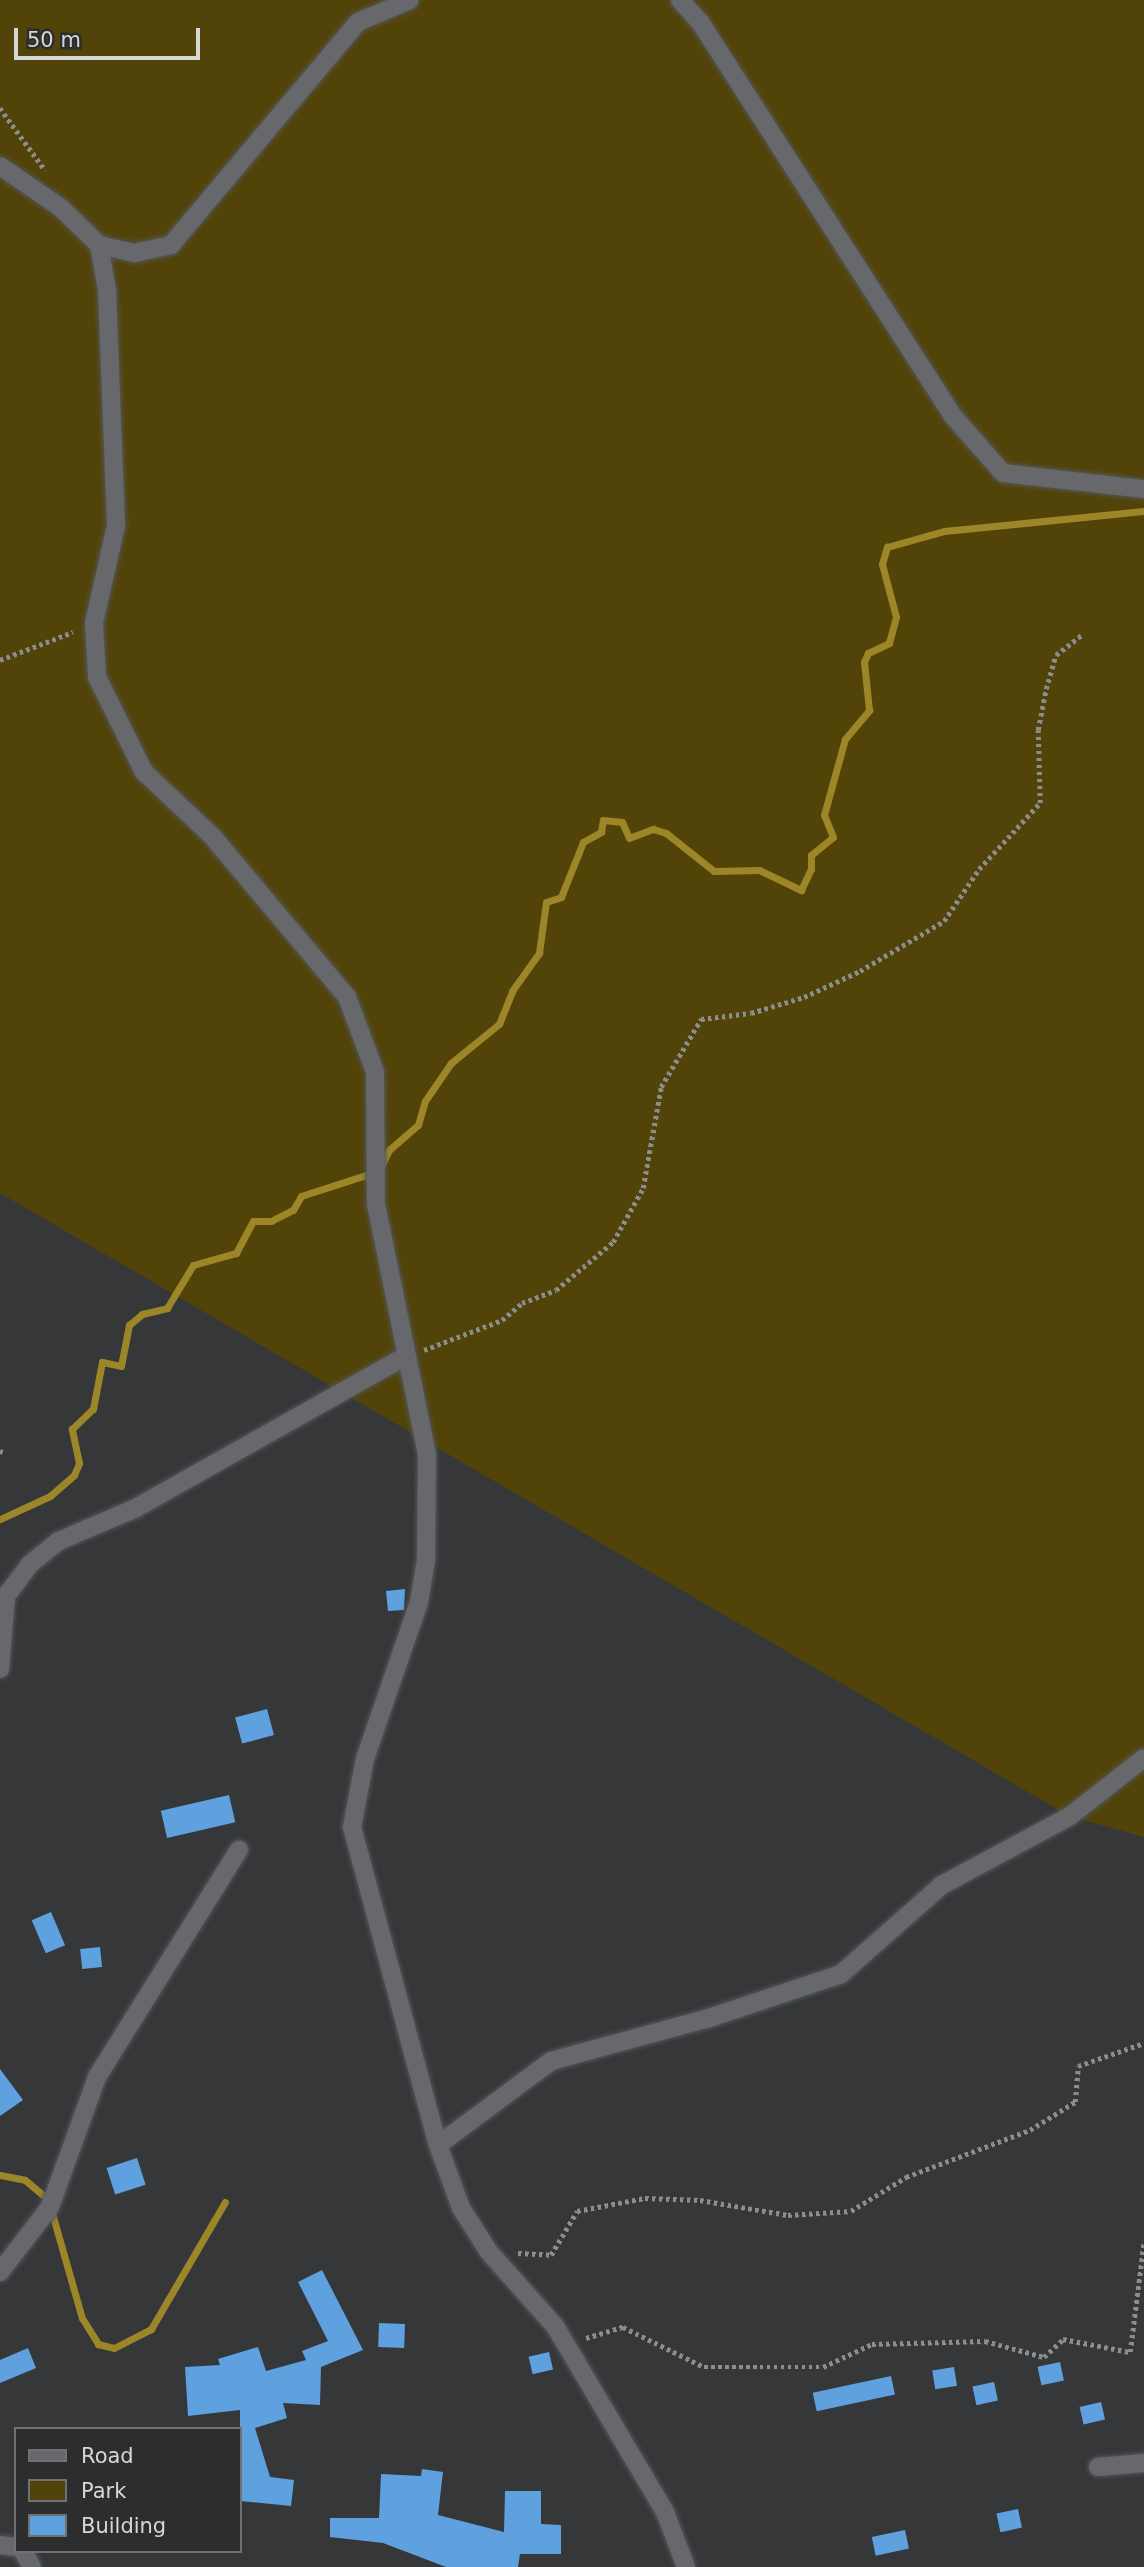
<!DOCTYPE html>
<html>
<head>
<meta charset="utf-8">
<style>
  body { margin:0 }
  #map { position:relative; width:1144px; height:2567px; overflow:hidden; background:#353739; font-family:"DejaVu Sans",sans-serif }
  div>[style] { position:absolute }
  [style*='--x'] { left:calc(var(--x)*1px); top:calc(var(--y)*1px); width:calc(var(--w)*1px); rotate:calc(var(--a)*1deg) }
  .green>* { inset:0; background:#524409 }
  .stream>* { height:7px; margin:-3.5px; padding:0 3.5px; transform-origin:3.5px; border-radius:3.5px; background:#9d8627 }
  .building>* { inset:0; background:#5ea1de; transform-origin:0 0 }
  .path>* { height:4.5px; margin-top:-2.25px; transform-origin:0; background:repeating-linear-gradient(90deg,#8b8d8e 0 3.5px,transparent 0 7px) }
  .roads { filter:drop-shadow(0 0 2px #545657) drop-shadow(0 0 2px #545657) }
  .minor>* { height:18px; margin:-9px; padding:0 9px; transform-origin:9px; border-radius:9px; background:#66686b }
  span { translate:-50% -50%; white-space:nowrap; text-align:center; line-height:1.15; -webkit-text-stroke:7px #2b2d2f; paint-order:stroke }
  .legend { position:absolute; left:14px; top:2427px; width:228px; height:126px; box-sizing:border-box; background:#2b2d2f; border:2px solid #6f7173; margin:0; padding:9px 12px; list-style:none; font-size:21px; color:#d5d7d8 }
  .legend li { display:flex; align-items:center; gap:14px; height:35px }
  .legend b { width:35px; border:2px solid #6f7173 }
  .scale { position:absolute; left:14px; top:28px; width:186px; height:32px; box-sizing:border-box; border:4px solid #d5d7d8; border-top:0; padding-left:9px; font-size:21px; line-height:24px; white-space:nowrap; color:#d5d7d8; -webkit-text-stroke:5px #2b2d2f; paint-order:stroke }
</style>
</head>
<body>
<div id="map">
  <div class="green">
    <i style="clip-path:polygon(0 0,1144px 0,1144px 1837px,1069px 1816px,0 1193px)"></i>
  </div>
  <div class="stream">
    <i style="--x:381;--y:1167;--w:19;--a:-65"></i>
    <i style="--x:389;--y:1150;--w:38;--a:-41"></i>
    <i style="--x:418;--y:1125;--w:25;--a:-74"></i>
    <i style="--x:425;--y:1101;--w:46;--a:-55.6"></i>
    <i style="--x:451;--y:1063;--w:62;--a:-39.1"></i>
    <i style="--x:499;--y:1024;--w:35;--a:-68"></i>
    <i style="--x:512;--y:991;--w:47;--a:-54.6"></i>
    <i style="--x:539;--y:953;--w:51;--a:-82.2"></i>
    <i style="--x:546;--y:902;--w:16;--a:-18"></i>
    <i style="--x:561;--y:897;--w:59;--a:-68.2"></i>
    <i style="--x:583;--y:842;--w:21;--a:-29"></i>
    <i style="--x:601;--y:832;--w:12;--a:-81"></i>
    <i style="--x:603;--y:820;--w:19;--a:6"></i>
    <i style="--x:622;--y:822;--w:17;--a:66"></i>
    <i style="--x:629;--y:838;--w:26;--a:-21"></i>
    <i style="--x:653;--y:829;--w:14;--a:17"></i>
    <i style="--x:666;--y:833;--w:61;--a:38.4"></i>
    <i style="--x:714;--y:871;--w:45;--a:-1.3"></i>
    <i style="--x:759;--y:870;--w:47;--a:25.5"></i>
    <i style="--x:801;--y:890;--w:23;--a:-65"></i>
    <i style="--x:811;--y:869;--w:14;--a:-90"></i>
    <i style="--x:811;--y:855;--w:28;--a:-39"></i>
    <i style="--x:833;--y:837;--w:24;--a:-112"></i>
    <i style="--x:824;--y:815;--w:79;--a:-74.6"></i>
    <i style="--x:845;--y:739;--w:38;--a:-50"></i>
    <i style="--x:869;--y:710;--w:48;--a:-95.9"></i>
    <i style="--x:864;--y:662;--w:10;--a:-66"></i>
    <i style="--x:868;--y:653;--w:23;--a:-25"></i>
    <i style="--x:889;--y:643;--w:27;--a:-75"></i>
    <i style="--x:896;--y:617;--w:55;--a:-104.8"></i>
    <i style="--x:882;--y:564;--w:18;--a:-74"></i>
    <i style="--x:887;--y:547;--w:59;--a:-15.7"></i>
    <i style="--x:944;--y:531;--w:201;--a:-5.7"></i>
    <i style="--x:0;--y:1519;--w:55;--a:-24.7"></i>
    <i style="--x:50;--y:1496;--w:32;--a:-41"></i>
    <i style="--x:74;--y:1475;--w:13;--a:-67"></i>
    <i style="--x:79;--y:1463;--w:35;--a:-102"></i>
    <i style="--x:72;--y:1429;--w:29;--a:-44"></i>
    <i style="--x:93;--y:1409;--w:48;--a:-79.2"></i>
    <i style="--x:102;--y:1362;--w:19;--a:12"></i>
    <i style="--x:121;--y:1366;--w:42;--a:-79"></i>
    <i style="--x:129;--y:1325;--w:17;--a:-40"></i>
    <i style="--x:142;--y:1314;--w:26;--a:-13"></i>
    <i style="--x:167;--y:1308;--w:50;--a:-58.8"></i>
    <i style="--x:193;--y:1265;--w:45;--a:-15.6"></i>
    <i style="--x:236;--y:1253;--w:36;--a:-62"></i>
    <i style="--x:253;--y:1221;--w:18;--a:0"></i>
    <i style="--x:271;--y:1221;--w:25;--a:-27"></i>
    <i style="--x:293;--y:1210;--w:16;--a:-60"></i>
    <i style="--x:301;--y:1196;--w:68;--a:-17.9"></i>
    <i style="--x:0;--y:2175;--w:25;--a:11"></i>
    <i style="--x:25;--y:2180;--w:30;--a:40"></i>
    <i style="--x:48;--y:2199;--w:124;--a:74.1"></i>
    <i style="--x:82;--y:2318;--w:31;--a:58"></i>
    <i style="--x:98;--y:2344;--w:16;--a:14"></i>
    <i style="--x:114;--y:2348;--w:42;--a:-27.2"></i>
    <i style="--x:151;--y:2329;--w:147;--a:-59.8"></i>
  </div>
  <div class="building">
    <i style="clip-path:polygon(405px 1589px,404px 1610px,388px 1611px,386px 1591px)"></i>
    <i style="left:267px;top:1709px;width:27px;height:33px;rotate:75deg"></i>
    <i style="left:229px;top:1795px;width:28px;height:70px;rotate:77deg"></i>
    <i style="left:51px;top:1912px;width:36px;height:21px;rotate:67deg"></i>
    <i style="left:100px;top:1947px;width:20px;height:20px;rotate:84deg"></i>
    <i style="clip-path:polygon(0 2069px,23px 2100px,0 2116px)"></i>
    <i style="left:137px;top:2158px;width:28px;height:32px;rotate:72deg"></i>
    <i style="clip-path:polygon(322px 2270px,363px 2350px,321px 2367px,320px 2405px,283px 2403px,287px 2418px,255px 2428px,270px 2477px,294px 2480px,291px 2506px,240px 2501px,240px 2410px,188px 2416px,185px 2367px,220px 2365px,218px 2359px,258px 2347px,266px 2371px,306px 2360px,302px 2351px,328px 2341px,298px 2282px)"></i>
    <i style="left:379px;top:2323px;width:26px;height:24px;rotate:2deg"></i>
    <i style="clip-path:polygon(28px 2348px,36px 2368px,0 2383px,0 2360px)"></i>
    <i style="left:549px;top:2352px;width:18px;height:21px;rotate:77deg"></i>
    <i style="left:1060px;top:2362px;width:19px;height:23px;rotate:78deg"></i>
    <i style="left:954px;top:2367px;width:19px;height:22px;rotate:81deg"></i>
    <i style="left:891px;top:2376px;width:19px;height:80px;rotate:78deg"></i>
    <i style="left:994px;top:2382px;width:19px;height:22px;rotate:78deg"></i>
    <i style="left:1101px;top:2402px;width:18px;height:22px;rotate:77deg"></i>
    <i style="clip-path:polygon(422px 2469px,443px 2472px,438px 2515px,504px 2532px,505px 2491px,541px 2491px,541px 2524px,561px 2525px,561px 2554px,520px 2554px,518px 2567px,446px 2567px,383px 2543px,330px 2537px,330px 2518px,379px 2518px,381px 2474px,421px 2476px)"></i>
    <i style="left:1018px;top:2509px;width:19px;height:22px;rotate:78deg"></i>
    <i style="left:905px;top:2530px;width:19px;height:34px;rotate:78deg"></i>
  </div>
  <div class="path">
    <i style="--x:0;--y:108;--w:77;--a:54"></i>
    <i style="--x:0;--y:660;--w:78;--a:-21"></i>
    <i style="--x:424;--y:1350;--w:84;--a:-21"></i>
    <i style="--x:502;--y:1320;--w:26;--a:-40"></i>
    <i style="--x:522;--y:1303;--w:36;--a:-21"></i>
    <i style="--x:556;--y:1290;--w:75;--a:-40.1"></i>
    <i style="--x:613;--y:1242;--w:62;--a:-60.9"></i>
    <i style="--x:643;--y:1188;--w:103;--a:-79.9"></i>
    <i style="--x:661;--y:1087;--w:79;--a:-59.5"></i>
    <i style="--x:701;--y:1019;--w:50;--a:-6.8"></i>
    <i style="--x:751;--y:1013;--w:55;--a:-16.8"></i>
    <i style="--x:804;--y:997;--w:62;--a:-24.9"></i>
    <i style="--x:860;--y:971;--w:98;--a:-30.8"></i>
    <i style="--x:944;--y:921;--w:63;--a:-56.1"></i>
    <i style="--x:979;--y:869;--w:90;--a:-47.3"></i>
    <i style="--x:1040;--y:803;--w:73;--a:-91.6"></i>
    <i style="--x:1038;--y:730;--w:42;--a:-79"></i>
    <i style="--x:1046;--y:689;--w:35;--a:-74"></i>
    <i style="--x:1056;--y:655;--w:34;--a:-38"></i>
    <i style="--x:0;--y:1451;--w:3;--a:18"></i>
    <i style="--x:518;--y:2253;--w:33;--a:3"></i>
    <i style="--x:551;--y:2255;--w:51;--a:-59.4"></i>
    <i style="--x:577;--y:2211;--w:69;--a:-10.8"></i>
    <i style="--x:645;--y:2198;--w:55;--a:2.1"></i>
    <i style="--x:700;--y:2200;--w:89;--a:9.7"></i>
    <i style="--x:788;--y:2215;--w:63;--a:-3.6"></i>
    <i style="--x:851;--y:2211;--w:65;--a:-31.7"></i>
    <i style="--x:906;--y:2177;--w:133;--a:-20.8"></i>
    <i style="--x:1030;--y:2130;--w:53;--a:-31.9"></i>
    <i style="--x:1075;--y:2102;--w:36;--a:-85"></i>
    <i style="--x:1078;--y:2066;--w:70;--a:-19.2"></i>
    <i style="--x:586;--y:2338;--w:39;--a:-17"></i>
    <i style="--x:623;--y:2327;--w:90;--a:26.3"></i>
    <i style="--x:704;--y:2367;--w:119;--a:0"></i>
    <i style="--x:823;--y:2367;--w:54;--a:-25.1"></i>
    <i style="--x:872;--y:2344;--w:113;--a:-1.5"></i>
    <i style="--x:985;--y:2341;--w:61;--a:15.2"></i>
    <i style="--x:1044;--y:2357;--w:26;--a:-43"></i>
    <i style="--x:1063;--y:2339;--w:68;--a:11"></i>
    <i style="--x:1130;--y:2352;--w:112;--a:-82.8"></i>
  </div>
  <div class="roads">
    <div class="minor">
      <i style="--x:680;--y:0;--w:30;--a:48"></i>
      <i style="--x:700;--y:22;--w:467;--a:57.3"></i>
      <i style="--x:952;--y:415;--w:77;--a:48.7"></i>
      <i style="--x:1003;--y:473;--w:142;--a:6.5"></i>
      <i style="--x:0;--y:166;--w:74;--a:34.5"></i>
      <i style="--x:61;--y:208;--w:53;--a:44.2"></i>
      <i style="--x:99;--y:245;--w:46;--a:79.9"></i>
      <i style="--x:107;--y:290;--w:236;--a:87.8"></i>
      <i style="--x:116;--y:526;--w:99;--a:102.8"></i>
      <i style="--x:94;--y:623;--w:54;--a:86.8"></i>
      <i style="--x:97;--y:677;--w:106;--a:63.7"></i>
      <i style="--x:144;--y:772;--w:93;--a:43.3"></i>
      <i style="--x:212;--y:836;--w:210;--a:50"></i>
      <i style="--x:347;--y:997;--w:80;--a:69.5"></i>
      <i style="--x:375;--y:1072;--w:132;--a:89.6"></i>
      <i style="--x:376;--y:1204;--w:256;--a:78.5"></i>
      <i style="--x:427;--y:1455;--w:105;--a:90.5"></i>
      <i style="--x:426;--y:1560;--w:43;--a:99.5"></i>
      <i style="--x:419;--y:1602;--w:166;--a:109"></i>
      <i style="--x:365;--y:1759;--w:69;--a:100.8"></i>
      <i style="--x:352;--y:1827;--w:329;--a:74.9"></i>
      <i style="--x:438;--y:2145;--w:141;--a:-36.6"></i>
      <i style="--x:551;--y:2061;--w:161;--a:-15.2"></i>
      <i style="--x:706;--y:2019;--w:142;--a:-18.4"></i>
      <i style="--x:841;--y:1974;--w:135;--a:-41.4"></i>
      <i style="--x:942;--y:1885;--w:145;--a:-28.3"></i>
      <i style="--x:1070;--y:1816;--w:94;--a:-38.1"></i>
      <i style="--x:99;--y:245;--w:36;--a:13"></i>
      <i style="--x:134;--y:253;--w:38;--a:-12"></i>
      <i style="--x:171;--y:245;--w:291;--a:-50"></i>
      <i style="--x:358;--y:22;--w:56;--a:-22.9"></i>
      <i style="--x:0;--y:1669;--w:73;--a:-85.3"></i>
      <i style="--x:6;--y:1596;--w:39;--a:-53"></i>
      <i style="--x:29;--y:1565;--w:38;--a:-39"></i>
      <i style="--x:59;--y:1541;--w:84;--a:-23.2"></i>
      <i style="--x:136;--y:1508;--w:308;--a:-29.4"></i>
      <i style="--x:438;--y:2145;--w:67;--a:69.9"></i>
      <i style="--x:461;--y:2208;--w:52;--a:57.5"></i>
      <i style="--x:489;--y:2252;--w:99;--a:48.3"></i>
      <i style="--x:555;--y:2326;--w:216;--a:59.4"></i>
      <i style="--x:665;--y:2512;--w:59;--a:69.1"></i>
      <i style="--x:0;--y:2272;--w:82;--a:-52.4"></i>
      <i style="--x:50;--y:2207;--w:138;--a:-70.1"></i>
      <i style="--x:97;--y:2077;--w:268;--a:-58"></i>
      <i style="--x:1098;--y:2467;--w:46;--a:-5"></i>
      <i style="--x:0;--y:2545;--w:16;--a:7"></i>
      <i style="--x:23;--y:2551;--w:18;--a:61"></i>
    </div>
  </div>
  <ul class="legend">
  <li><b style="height:9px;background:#66686b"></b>Road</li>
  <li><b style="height:19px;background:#524409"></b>Park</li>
  <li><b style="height:19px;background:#5ea1de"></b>Building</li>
  </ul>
  <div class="scale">50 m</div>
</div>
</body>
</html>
